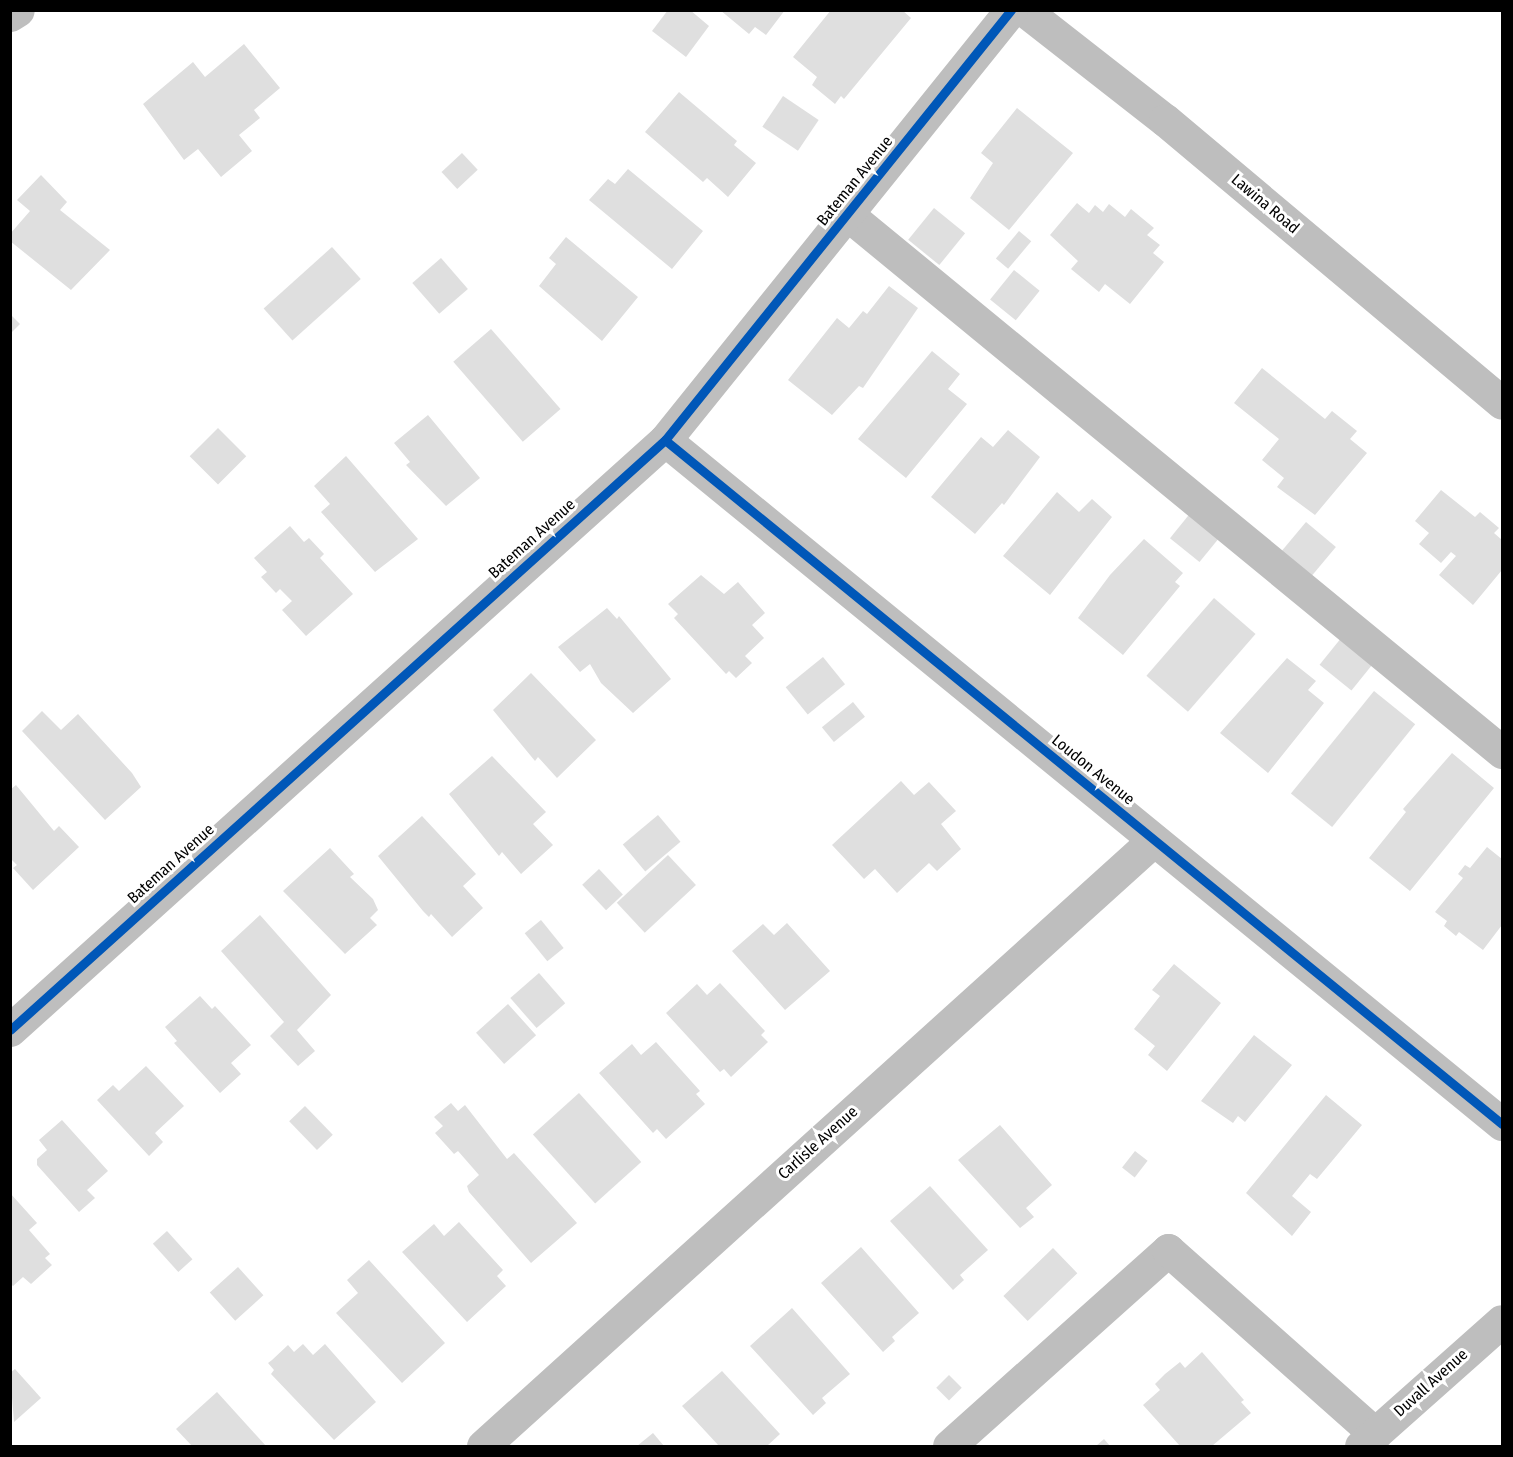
<!DOCTYPE html>
<html>
<head>
<meta charset="utf-8">
<style>
  body { margin:0 }
  #map { position:relative; width:1513px; height:1457px; overflow:hidden; background:#fff; font-family:"Fira Sans Condensed",sans-serif }
  div>[style] { position:absolute }
  [style*='--x'] { left:calc(var(--x)*1px); top:calc(var(--y)*1px); width:calc(var(--w)*1px); rotate:calc(var(--a)*1deg) }
  .building>* { inset:0; background:#dfdfdf; transform-origin:0 0 }
  .minor>* { height:33px; margin:-16.5px; padding:0 16.5px; transform-origin:16.5px; border-radius:16.5px; background:#bebebe }
  .cycleway>* { height:9px; margin:-4.5px; padding:0 4.5px; transform-origin:4.5px; border-radius:4.5px; background:#0057b8 }
  span { translate:-50% -50%; white-space:nowrap; text-align:center; line-height:1.15; -webkit-text-stroke:6px #fff; paint-order:stroke }
  .street-label { font-size:16px; color:#000 }
  .frame { position:absolute; inset:0; border:12px solid #000; pointer-events:none }
</style>
</head>
<body>
<div id="map">
  <div class="building">
    <i style="clip-path:polygon(668px 10px,690px 10px,709px 26px,686px 57px,652px 31px)"></i>
    <i style="clip-path:polygon(720px 10px,785px 10px,766px 35px,755px 27px,749px 34px)"></i>
    <i style="clip-path:polygon(831px 10px,902px 10px,911px 18px,844px 99px,841px 96px,835px 104px,812px 85px,817px 77px,793px 57px)"></i>
    <i style="clip-path:polygon(244px 44px,280px 88px,254px 110px,260px 118px,239px 135px,252px 151px,221px 177px,198px 149px,184px 160px,143px 104px,193px 62px,205px 77px)"></i>
    <i style="clip-path:polygon(679px 92px,737px 141px,734px 145px,756px 163px,728px 197px,707px 178px,703px 182px,645px 132px)"></i>
    <i style="left:783px;top:96px;width:43px;height:37px;rotate:34deg"></i>
    <i style="clip-path:polygon(1017px 108px,1073px 153px,1009px 230px,970px 198px,993px 163px,981px 153px)"></i>
    <i style="left:462px;top:153px;width:23px;height:28px;rotate:47deg"></i>
    <i style="clip-path:polygon(628px 169px,703px 231px,672px 269px,589px 200px,608px 179px,615px 184px)"></i>
    <i style="clip-path:polygon(41px 175px,67px 202px,60px 210px,110px 250px,71px 290px,10px 241px,10px 234px,30px 211px,17px 200px)"></i>
    <i style="clip-path:polygon(1077px 203px,1089px 213px,1095px 205px,1103px 212px,1109px 204px,1125px 217px,1131px 209px,1154px 228px,1147px 235px,1160px 245px,1153px 253px,1164px 262px,1130px 304px,1105px 284px,1099px 292px,1071px 269px,1078px 261px,1050px 235px)"></i>
    <i style="left:934px;top:208px;width:40px;height:41px;rotate:39deg"></i>
    <i style="left:1019px;top:231px;width:16px;height:36px;rotate:40deg"></i>
    <i style="clip-path:polygon(566px 237px,638px 297px,602px 341px,539px 286px,556px 264px,549px 258px)"></i>
    <i style="left:332px;top:247px;width:43px;height:92px;rotate:48deg"></i>
    <i style="left:441px;top:258px;width:41px;height:38px;rotate:49deg"></i>
    <i style="left:1014px;top:270px;width:33px;height:38px;rotate:39deg"></i>
    <i style="clip-path:polygon(889px 286px,918px 308px,863px 388px,859px 386px,832px 415px,788px 380px,837px 318px,849px 328px,863px 311px,867px 314px)"></i>
    <i style="clip-path:polygon(10px 314px,20px 324px,10px 334px)"></i>
    <i style="left:491px;top:329px;width:106px;height:50px;rotate:49deg"></i>
    <i style="clip-path:polygon(932px 351px,960px 374px,948px 389px,967px 404px,906px 478px,858px 439px)"></i>
    <i style="clip-path:polygon(1262px 368px,1325px 419px,1332px 411px,1357px 431px,1350px 439px,1367px 453px,1315px 515px,1277px 487px,1284px 478px,1262px 460px,1279px 439px,1234px 403px)"></i>
    <i style="clip-path:polygon(428px 415px,480px 478px,446px 506px,406px 465px,410px 462px,394px 443px)"></i>
    <i style="left:218px;top:428px;width:40px;height:40px;rotate:45deg"></i>
    <i style="clip-path:polygon(1008px 430px,1040px 457px,1004px 505px,1002px 503px,975px 534px,931px 497px,981px 437px,993px 447px)"></i>
    <i style="clip-path:polygon(346px 456px,418px 539px,375px 572px,321px 512px,330px 504px,314px 486px)"></i>
    <i style="clip-path:polygon(1441px 490px,1475px 517px,1480px 512px,1499px 528px,1494px 533px,1502px 540px,1502px 570px,1473px 605px,1439px 575px,1456px 556px,1451px 552px,1441px 563px,1419px 544px,1429px 533px,1415px 521px)"></i>
    <i style="clip-path:polygon(1057px 492px,1079px 512px,1092px 499px,1112px 517px,1050px 595px,1003px 556px)"></i>
    <i style="left:1192px;top:511px;width:38px;height:35px;rotate:39deg"></i>
    <i style="left:1306px;top:522px;width:39px;height:42px;rotate:40deg"></i>
    <i style="clip-path:polygon(290px 526px,304px 542px,309px 538px,324px 554px,320px 558px,353px 594px,306px 636px,282px 610px,292px 601px,280px 589px,276px 593px,261px 577px,267px 572px,254px 558px)"></i>
    <i style="clip-path:polygon(1144px 539px,1183px 573px,1175px 582px,1180px 586px,1123px 655px,1078px 618px,1110px 575px)"></i>
    <i style="clip-path:polygon(701px 575px,724px 594px,738px 582px,765px 613px,752px 625px,764px 638px,745px 656px,752px 663px,736px 678px,729px 671px,726px 674px,674px 618px,678px 614px,668px 604px)"></i>
    <i style="left:1214px;top:598px;width:55px;height:103px;rotate:41deg"></i>
    <i style="clip-path:polygon(607px 608px,617px 619px,619px 616px,671px 679px,633px 713px,601px 683px,590px 664px,580px 672px,558px 647px)"></i>
    <i style="left:1346px;top:632px;width:41px;height:42px;rotate:39deg"></i>
    <i style="left:823px;top:657px;width:35px;height:48px;rotate:51deg"></i>
    <i style="clip-path:polygon(1287px 658px,1316px 681px,1308px 690px,1324px 703px,1268px 773px,1220px 733px)"></i>
    <i style="clip-path:polygon(531px 673px,596px 740px,557px 778px,538px 757px,535px 761px,493px 710px)"></i>
    <i style="left:1374px;top:691px;width:53px;height:132px;rotate:39deg"></i>
    <i style="left:853px;top:702px;width:19px;height:40px;rotate:51deg"></i>
    <i style="clip-path:polygon(42px 711px,61px 730px,78px 714px,132px 773px,141px 787px,105px 820px,22px 731px)"></i>
    <i style="clip-path:polygon(1452px 753px,1494px 788px,1410px 891px,1369px 858px,1406px 812px,1403px 809px)"></i>
    <i style="clip-path:polygon(492px 756px,546px 812px,533px 824px,553px 845px,521px 874px,502px 852px,499px 856px,449px 794px)"></i>
    <i style="clip-path:polygon(901px 781px,914px 795px,929px 782px,956px 811px,941px 824px,961px 849px,937px 871px,929px 863px,897px 893px,875px 869px,864px 879px,832px 845px)"></i>
    <i style="clip-path:polygon(16px 785px,54px 831px,59px 826px,79px 847px,33px 890px,13px 868px,17px 865px,10px 858px,10px 790px)"></i>
    <i style="left:658px;top:815px;width:35px;height:46px;rotate:50deg"></i>
    <i style="clip-path:polygon(422px 816px,476px 874px,463px 886px,483px 908px,452px 937px,431px 914px,429px 917px,423px 911px,378px 856px)"></i>
    <i style="clip-path:polygon(1487px 847px,1502px 859px,1502px 925px,1483px 950px,1459px 932px,1456px 936px,1444px 926px,1447px 921px,1435px 912px,1463px 878px,1458px 874px,1465px 865px,1470px 868px)"></i>
    <i style="clip-path:polygon(330px 848px,354px 874px,350px 877px,373px 899px,378px 910px,370px 918px,377px 925px,345px 954px,283px 891px)"></i>
    <i style="left:668px;top:855px;width:41px;height:70px;rotate:47deg"></i>
    <i style="left:599px;top:869px;width:35px;height:23px;rotate:47deg"></i>
    <i style="clip-path:polygon(260px 915px,331px 995px,297px 1030px,315px 1051px,298px 1066px,270px 1036px,284px 1022px,221px 951px)"></i>
    <i style="left:541px;top:920px;width:36px;height:21px;rotate:51deg"></i>
    <i style="clip-path:polygon(787px 923px,830px 971px,785px 1010px,732px 951px,763px 924px,774px 935px)"></i>
    <i style="clip-path:polygon(1174px 964px,1221px 1003px,1167px 1071px,1148px 1055px,1155px 1046px,1134px 1029px,1160px 996px,1152px 990px)"></i>
    <i style="left:539px;top:973px;width:40px;height:38px;rotate:49deg"></i>
    <i style="clip-path:polygon(720px 983px,765px 1031px,761px 1035px,768px 1042px,731px 1077px,724px 1069px,720px 1072px,666px 1013px,697px 984px,707px 995px)"></i>
    <i style="clip-path:polygon(200px 996px,212px 1009px,215px 1006px,251px 1045px,231px 1063px,241px 1074px,220px 1093px,174px 1043px,177px 1041px,165px 1027px)"></i>
    <i style="left:508px;top:1004px;width:42px;height:43px;rotate:48deg"></i>
    <i style="clip-path:polygon(1254px 1035px,1292px 1065px,1245px 1122px,1238px 1116px,1233px 1123px,1201px 1101px)"></i>
    <i style="clip-path:polygon(656px 1042px,700px 1091px,696px 1094px,705px 1104px,666px 1139px,657px 1129px,653px 1133px,599px 1073px,632px 1044px,641px 1055px)"></i>
    <i style="clip-path:polygon(146px 1066px,184px 1106px,155px 1133px,163px 1142px,149px 1156px,97px 1100px,113px 1085px,119px 1091px)"></i>
    <i style="left:579px;top:1093px;width:93px;height:62px;rotate:48deg"></i>
    <i style="clip-path:polygon(1326px 1095px,1362px 1125px,1317px 1179px,1310px 1174px,1292px 1196px,1311px 1212px,1292px 1236px,1246px 1193px)"></i>
    <i style="clip-path:polygon(451px 1103px,458px 1111px,465px 1105px,507px 1159px,514px 1153px,577px 1223px,531px 1263px,469px 1192px,467px 1186px,479px 1175px,458px 1151px,454px 1154px,435px 1133px,443px 1126px,434px 1117px)"></i>
    <i style="left:305px;top:1106px;width:40px;height:22px;rotate:46deg"></i>
    <i style="clip-path:polygon(62px 1120px,108px 1171px,87px 1190px,95px 1198px,79px 1212px,37px 1165px,37px 1159px,47px 1150px,39px 1140px)"></i>
    <i style="clip-path:polygon(1000px 1125px,1052px 1185px,1026px 1208px,1034px 1217px,1020px 1228px,958px 1160px)"></i>
    <i style="left:1135px;top:1151px;width:16px;height:21px;rotate:38deg"></i>
    <i style="clip-path:polygon(930px 1186px,988px 1250px,960px 1275px,964px 1280px,953px 1290px,890px 1221px)"></i>
    <i style="clip-path:polygon(10px 1193px,37px 1223px,29px 1230px,50px 1254px,45px 1258px,52px 1265px,31px 1284px,23px 1277px,13px 1286px,10px 1283px)"></i>
    <i style="clip-path:polygon(459px 1222px,503px 1270px,497px 1276px,506px 1286px,467px 1322px,402px 1252px,434px 1224px,444px 1236px)"></i>
    <i style="left:167px;top:1231px;width:38px;height:19px;rotate:48deg"></i>
    <i style="clip-path:polygon(861px 1247px,919px 1313px,892px 1337px,895px 1341px,883px 1352px,821px 1283px)"></i>
    <i style="left:1053px;top:1248px;width:35px;height:69px;rotate:46deg"></i>
    <i style="clip-path:polygon(369px 1260px,445px 1343px,402px 1383px,336px 1313px,358px 1293px,347px 1280px)"></i>
    <i style="left:238px;top:1267px;width:38px;height:38px;rotate:48deg"></i>
    <i style="clip-path:polygon(792px 1308px,850px 1374px,822px 1398px,826px 1403px,813px 1415px,750px 1346px)"></i>
    <i style="clip-path:polygon(303px 1344px,313px 1355px,325px 1344px,376px 1402px,334px 1440px,271px 1374px,274px 1370px,268px 1363px,272px 1360px,288px 1345px,294px 1352px)"></i>
    <i style="clip-path:polygon(1202px 1352px,1244px 1400px,1241px 1402px,1251px 1413px,1212px 1446px,1180px 1446px,1143px 1405px,1160px 1390px,1155px 1384px,1165px 1374px,1180px 1362px,1185px 1368px)"></i>
    <i style="clip-path:polygon(15px 1369px,41px 1398px,14px 1422px,10px 1373px)"></i>
    <i style="clip-path:polygon(722px 1371px,780px 1434px,767px 1446px,719px 1446px,682px 1406px)"></i>
    <i style="left:949px;top:1375px;width:18px;height:18px;rotate:45deg"></i>
    <i style="clip-path:polygon(217px 1392px,266px 1446px,192px 1446px,176px 1429px)"></i>
    <i style="clip-path:polygon(653px 1433px,664px 1446px,637px 1446px)"></i>
    <i style="clip-path:polygon(1104px 1439px,1110px 1446px,1096px 1446px)"></i>
  </div>
  <div class="minor">
    <i style="--x:1024;--y:10;--w:179;--a:38"></i>
    <i style="--x:1165;--y:120;--w:440;--a:40"></i>
    <i style="--x:10;--y:15;--w:9;--a:-32"></i>
    <i style="--x:847;--y:214;--w:848;--a:39.4"></i>
    <i style="--x:665;--y:440;--w:1081;--a:39.26"></i>
    <i style="--x:10;--y:1030;--w:882;--a:-42.01"></i>
    <i style="--x:665;--y:440;--w:552;--a:-51.18"></i>
    <i style="--x:483;--y:1446;--w:904;--a:-42.09"></i>
    <i style="--x:949;--y:1446;--w:294;--a:-41.8"></i>
    <i style="--x:1168;--y:1250;--w:277;--a:41.6"></i>
    <i style="--x:1361;--y:1446;--w:188;--a:-41.6"></i>
  </div>
  <div class="cycleway">
    <i style="--x:665;--y:440;--w:1081;--a:39.26"></i>
    <i style="--x:10;--y:1030;--w:882;--a:-42.01"></i>
    <i style="--x:665;--y:440;--w:552;--a:-51.18"></i>
  </div>
  <div class="street-label">
    <span style="left:855px;top:181px;rotate:-51deg">Bateman Avenue</span>
    <span style="left:1265px;top:204px;rotate:40deg">Lawina Road</span>
    <span style="left:532px;top:539px;rotate:-42deg">Bateman Avenue</span>
    <span style="left:1093px;top:770px;rotate:39deg">Loudon Avenue</span>
    <span style="left:171px;top:864px;rotate:-42deg">Bateman Avenue</span>
    <span style="left:818px;top:1143px;rotate:-42deg">Carlisle Avenue</span>
    <span style="left:1431px;top:1383px;rotate:-42deg">Duvall Avenue</span>
  </div>
  <div class="frame"></div>
</div>
</body>
</html>
